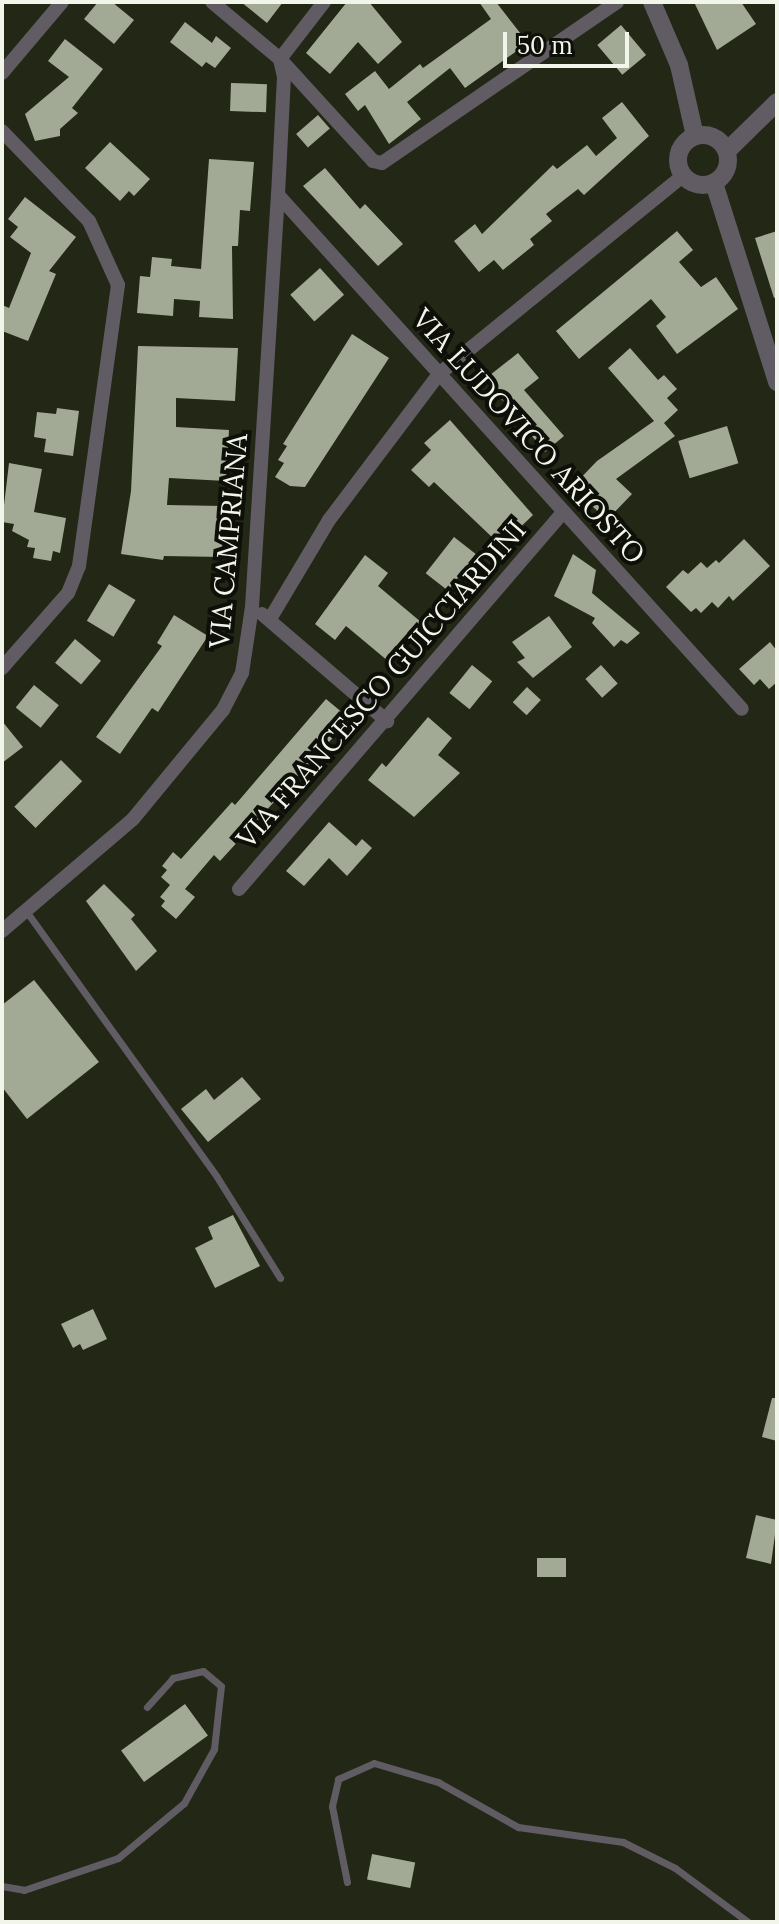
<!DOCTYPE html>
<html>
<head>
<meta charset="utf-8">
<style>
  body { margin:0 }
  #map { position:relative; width:779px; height:1924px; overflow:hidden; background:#222716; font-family:Lora,serif }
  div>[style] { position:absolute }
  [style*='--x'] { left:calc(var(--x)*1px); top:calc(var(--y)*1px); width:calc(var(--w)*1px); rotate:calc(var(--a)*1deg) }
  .building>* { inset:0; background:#a2a994; transform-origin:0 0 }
  .service>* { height:7px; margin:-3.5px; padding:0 3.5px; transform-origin:3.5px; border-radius:3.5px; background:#615c63 }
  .minor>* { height:14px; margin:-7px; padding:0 7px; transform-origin:7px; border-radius:7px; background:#615c63 }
  .tertiary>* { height:18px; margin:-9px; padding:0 9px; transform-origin:9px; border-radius:9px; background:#615c63 }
  .tertiary>.ring { margin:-9px; padding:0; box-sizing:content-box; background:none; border:18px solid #615c63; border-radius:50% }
  span { translate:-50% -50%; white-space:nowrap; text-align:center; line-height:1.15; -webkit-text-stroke:8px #0d0f08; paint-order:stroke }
  .street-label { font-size:28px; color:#f1f5ea }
  .frame { position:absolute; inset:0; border:4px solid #f1f5ea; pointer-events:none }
  .scale { position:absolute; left:503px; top:32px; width:126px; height:36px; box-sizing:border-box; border:4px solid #f1f5ea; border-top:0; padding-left:10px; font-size:24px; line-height:28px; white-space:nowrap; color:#f1f5ea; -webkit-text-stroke:6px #0d0f08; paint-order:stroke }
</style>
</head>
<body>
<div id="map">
  <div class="building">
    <i style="clip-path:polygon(98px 2px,112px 2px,134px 20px,114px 44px,84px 19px)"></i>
    <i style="clip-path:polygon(241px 2px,283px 2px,267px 23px)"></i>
    <i style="clip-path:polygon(347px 2px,369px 2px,402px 42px,378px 64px,358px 42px,330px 74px,306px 53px)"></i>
    <i style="clip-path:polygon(479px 2px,496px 2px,528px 43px,465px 88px,450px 68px,407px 102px,421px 119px,389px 144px,365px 105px,358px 111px,345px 94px,375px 71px,389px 89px,420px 64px,423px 68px,491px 19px)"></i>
    <i style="clip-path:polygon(694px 2px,741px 2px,756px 24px,717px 50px)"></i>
    <i style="clip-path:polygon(185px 22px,212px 43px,216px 36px,231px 48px,215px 68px,206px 62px,202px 67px,170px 42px)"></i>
    <i style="left:621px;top:25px;width:39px;height:31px;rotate:50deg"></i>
    <i style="clip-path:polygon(65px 39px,103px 69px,72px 108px,78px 113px,60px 129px,60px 136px,35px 141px,25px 114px,69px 77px,48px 61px)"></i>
    <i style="left:231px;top:83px;width:36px;height:28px;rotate:2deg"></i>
    <i style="clip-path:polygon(622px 102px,649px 136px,584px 195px,578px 189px,546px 214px,552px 221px,530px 239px,534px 245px,503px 270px,494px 260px,479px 272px,454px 241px,475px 224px,482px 234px,553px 165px,557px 169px,587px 145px,596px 156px,617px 138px,602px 118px)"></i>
    <i style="left:318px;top:115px;width:18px;height:29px;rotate:49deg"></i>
    <i style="clip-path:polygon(110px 142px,150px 179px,134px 196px,129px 191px,120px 201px,85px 168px)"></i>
    <i style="clip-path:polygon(209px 159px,254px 162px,250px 211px,240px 210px,238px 246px,232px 246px,233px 319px,199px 317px,200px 301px,174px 299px,173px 316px,137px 313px,140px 276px,150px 277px,152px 257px,172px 259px,171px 266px,201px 269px)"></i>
    <i style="clip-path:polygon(325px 168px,360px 209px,365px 204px,403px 244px,378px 266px,303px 186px)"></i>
    <i style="clip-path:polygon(25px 197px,76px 237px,49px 271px,56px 274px,28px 341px,2px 331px,2px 305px,9px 308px,31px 253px,10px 237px,18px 227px,8px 219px)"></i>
    <i style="clip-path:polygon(677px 231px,693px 250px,679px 262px,701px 287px,716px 277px,738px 309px,677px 354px,656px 326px,666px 317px,651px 299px,579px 359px,556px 331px)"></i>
    <i style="clip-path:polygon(777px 231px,777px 297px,774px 298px,755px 238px)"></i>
    <i style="left:320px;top:268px;width:36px;height:40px;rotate:48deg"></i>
    <i style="clip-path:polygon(352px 334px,389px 358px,305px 487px,290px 486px,275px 477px,284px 463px,278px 460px,287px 446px,283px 444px)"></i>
    <i style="clip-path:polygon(138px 346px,238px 348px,235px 401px,176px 398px,176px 427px,229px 430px,226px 481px,169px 478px,167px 505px,223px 506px,222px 557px,164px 556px,163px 560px,121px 554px,131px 491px)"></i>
    <i style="clip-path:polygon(630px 348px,658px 380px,664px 375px,677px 389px,667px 398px,678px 410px,664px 423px,675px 436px,616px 479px,632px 494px,607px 520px,572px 487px,597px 461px,654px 421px,608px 368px)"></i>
    <i style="clip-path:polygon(518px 353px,539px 378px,524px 390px,564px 436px,545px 452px,485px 379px)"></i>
    <i style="clip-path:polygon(57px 408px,79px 411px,73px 456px,44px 452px,46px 439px,34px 437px,37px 412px,56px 414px)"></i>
    <i style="clip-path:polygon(450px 420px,533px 515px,505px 542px,498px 535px,494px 539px,434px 482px,429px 487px,411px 470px,431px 450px,424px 443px)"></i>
    <i style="left:727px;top:426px;width:39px;height:51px;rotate:73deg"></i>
    <i style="clip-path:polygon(9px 463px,42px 469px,34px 512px,66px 518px,60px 553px,53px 551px,51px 561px,33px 558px,35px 548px,27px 547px,29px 540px,12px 531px,14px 524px,2px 522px)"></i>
    <i style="left:454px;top:537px;width:28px;height:46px;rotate:38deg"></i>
    <i style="clip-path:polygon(744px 539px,770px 566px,733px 601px,729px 596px,718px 608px,712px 602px,701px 613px,696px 608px,691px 612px,666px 587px,683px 570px,688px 574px,701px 562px,707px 568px,716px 560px,719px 563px)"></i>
    <i style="clip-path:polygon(573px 554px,596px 570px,592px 593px,640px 633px,627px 644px,621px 640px,614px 647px,592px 623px,595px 618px,554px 596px)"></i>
    <i style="clip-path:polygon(365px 555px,388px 573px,378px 586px,421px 622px,388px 661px,346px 626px,335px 640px,315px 624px)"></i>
    <i style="left:109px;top:584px;width:31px;height:43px;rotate:31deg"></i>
    <i style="clip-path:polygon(174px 615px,208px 636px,158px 712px,152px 708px,120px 754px,96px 737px,162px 646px,157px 643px)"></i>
    <i style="clip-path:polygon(549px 616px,572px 647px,533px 678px,517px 662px,525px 658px,512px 642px)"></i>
    <i style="left:75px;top:639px;width:34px;height:31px;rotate:40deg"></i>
    <i style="clip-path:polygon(770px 642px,777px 651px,777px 682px,769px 689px,760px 679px,754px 685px,739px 669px)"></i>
    <i style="left:472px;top:665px;width:26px;height:36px;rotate:39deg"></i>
    <i style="left:601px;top:665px;width:25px;height:21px;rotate:48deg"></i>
    <i style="left:34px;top:685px;width:32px;height:29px;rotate:39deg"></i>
    <i style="left:527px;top:687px;width:19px;height:21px;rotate:43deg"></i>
    <i style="clip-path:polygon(326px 699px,350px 719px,220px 861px,214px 855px,185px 889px,195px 897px,176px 919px,161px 906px,165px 901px,160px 897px,170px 885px,161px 877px,167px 870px,162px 866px,173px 852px,181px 859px,232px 802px,235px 805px)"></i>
    <i style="clip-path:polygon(428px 717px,452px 738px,438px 755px,460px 773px,414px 817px,368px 780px,382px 763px,386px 767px)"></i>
    <i style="clip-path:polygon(2px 721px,23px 747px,2px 763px)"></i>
    <i style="left:61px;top:760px;width:30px;height:66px;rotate:45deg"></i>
    <i style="clip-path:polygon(329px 822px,356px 846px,362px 839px,372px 848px,347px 876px,329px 858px,304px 886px,286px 871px)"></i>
    <i style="clip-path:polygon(104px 884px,135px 915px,131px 919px,157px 951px,136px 971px,86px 901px)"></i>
    <i style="clip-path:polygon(34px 980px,99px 1062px,27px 1119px,2px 1087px,2px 1005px)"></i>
    <i style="clip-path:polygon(242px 1077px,261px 1099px,208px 1142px,181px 1109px,206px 1089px,214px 1100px)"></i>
    <i style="clip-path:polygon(233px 1215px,260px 1266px,215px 1288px,195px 1248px,213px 1239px,208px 1227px)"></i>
    <i style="clip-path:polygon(93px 1309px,107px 1339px,83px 1350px,80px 1344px,73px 1348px,61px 1324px)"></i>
    <i style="clip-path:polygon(772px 1398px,777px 1398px,777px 1441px,762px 1437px)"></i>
    <i style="clip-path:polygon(756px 1515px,777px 1520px,771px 1564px,746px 1558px)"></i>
    <i style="left:566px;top:1558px;width:19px;height:29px;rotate:90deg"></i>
    <i style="left:185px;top:1704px;width:39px;height:79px;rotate:54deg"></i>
    <i style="left:372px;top:1854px;width:44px;height:26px;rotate:11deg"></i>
  </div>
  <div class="service">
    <i style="--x:26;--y:911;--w:327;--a:54.3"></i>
    <i style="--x:217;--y:1177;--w:119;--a:58"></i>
    <i style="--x:347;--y:1882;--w:77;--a:-101.2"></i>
    <i style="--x:332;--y:1806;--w:28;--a:-77"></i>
    <i style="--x:338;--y:1779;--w:39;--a:-24"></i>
    <i style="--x:374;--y:1763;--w:67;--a:16.5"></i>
    <i style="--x:438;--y:1782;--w:92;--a:29.4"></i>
    <i style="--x:518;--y:1827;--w:106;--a:8.1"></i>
    <i style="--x:623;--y:1842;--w:58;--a:26.6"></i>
    <i style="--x:675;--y:1868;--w:91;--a:36.5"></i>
    <i style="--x:2;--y:1886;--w:22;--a:10"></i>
    <i style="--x:24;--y:1890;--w:99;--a:-18.8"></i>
    <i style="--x:118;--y:1858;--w:86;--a:-39.8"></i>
    <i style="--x:184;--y:1803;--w:62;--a:-60.9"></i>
    <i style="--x:214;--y:1749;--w:63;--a:-83.7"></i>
    <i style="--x:221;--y:1686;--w:23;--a:-140"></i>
    <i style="--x:203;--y:1671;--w:31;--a:167"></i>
    <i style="--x:173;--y:1678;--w:39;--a:132"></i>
  </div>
  <div class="minor">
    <i style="--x:212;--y:2;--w:89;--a:40"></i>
    <i style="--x:280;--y:59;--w:138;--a:47.6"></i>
    <i style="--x:373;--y:161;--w:9;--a:13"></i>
    <i style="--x:382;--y:163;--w:285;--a:-34.4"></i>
    <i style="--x:280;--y:59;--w:72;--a:-52.3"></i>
    <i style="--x:2;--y:73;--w:93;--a:-49.8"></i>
    <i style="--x:2;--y:131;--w:125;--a:46"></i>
    <i style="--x:89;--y:221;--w:70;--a:65.6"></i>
    <i style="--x:118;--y:285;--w:284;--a:97.9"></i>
    <i style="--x:79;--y:566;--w:29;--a:112"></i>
    <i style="--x:68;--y:593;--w:100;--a:131.3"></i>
    <i style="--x:278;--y:195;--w:692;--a:47.93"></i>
    <i style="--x:262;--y:614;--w:165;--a:40.6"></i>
    <i style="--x:270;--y:619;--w:115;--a:-59.2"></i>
    <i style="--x:329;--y:520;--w:183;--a:-53"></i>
    <i style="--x:439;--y:374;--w:314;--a:-39.1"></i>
    <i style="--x:239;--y:889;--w:496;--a:-49.3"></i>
    <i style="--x:2;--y:931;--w:172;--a:-40.5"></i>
    <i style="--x:133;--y:819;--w:141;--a:-50.5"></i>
    <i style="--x:223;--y:710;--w:42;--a:-62.8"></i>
    <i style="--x:242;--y:673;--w:67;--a:-81.4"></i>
    <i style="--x:252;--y:607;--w:413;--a:-86.4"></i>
    <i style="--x:278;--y:195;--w:118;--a:-87.1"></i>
    <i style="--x:284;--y:77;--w:18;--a:-103"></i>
  </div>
  <div class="tertiary">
    <i style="--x:652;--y:2;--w:69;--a:66.8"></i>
    <i style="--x:679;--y:65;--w:73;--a:77.3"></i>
    <i class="ring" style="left:678px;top:135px;width:32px;height:32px"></i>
    <i style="--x:727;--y:151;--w:70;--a:-44.4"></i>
    <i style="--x:714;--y:183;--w:209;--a:72.4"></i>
  </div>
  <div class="street-label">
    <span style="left:529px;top:436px;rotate:48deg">VIA LUDOVICO ARIOSTO</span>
    <span style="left:228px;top:541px;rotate:-85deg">VIA CAMPRIANA</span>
    <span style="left:381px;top:684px;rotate:-49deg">VIA FRANCESCO GUICCIARDINI</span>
  </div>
  <div class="frame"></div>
  <div class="scale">50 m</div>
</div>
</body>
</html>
